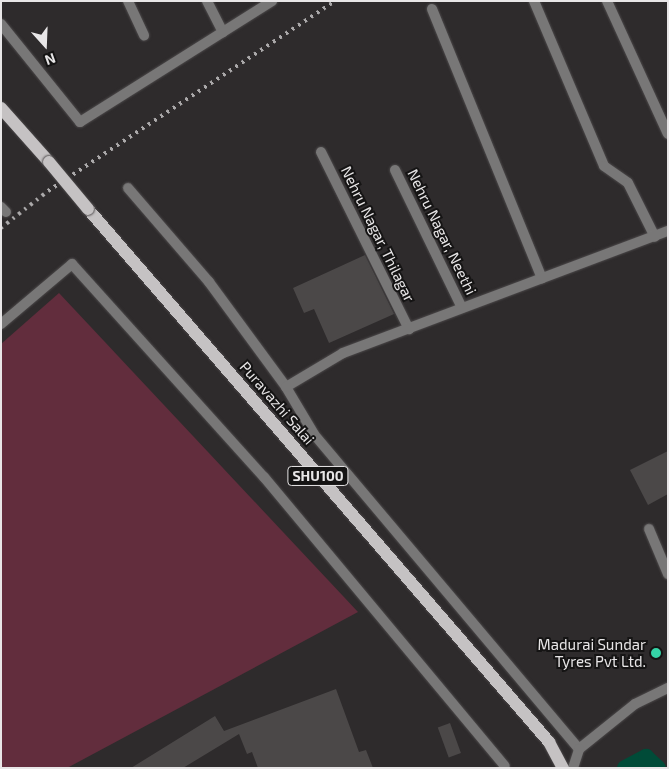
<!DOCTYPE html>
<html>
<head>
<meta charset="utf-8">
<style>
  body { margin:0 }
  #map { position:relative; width:669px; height:769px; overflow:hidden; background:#2e2b2c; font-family:"Exo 2",sans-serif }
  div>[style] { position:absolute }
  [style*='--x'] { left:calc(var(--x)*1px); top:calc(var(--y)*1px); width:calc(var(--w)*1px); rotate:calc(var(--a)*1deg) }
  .green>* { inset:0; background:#622d3d }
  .canal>* { height:16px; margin:-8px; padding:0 8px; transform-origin:8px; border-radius:8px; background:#004b38 }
  .building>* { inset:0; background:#4b4848; transform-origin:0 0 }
  .roads { filter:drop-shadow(0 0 1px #4c494a) drop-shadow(0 0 1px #4c494a) }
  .street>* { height:10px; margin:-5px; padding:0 5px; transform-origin:5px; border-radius:5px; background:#787777 }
  .primary>* { height:12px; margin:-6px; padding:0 6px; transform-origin:6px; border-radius:6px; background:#c5c2c3 }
  .rail>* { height:4px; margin-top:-2px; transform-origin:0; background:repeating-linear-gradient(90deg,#aba9aa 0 2.5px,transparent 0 7.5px) }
  .bridges { filter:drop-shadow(0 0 1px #4c494a) drop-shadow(0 0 1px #4c494a) }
  .primary-bridge>* { height:12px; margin:-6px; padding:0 6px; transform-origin:6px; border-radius:6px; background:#c5c2c3 }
  .dots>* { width:14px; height:14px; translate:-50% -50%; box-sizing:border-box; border:2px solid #151414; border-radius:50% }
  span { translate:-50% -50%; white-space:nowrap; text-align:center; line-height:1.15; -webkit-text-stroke:4px #151414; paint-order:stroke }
  .shield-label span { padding:1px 4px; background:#151414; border:1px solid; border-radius:4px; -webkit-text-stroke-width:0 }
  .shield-label { font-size:14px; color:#e8e6e7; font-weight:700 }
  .street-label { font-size:15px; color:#e8e6e7 }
  .poi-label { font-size:15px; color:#e8e6e7 }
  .right { translate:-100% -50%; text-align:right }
  .frame { position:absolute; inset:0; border:2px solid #e8e6e7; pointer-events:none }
  .north { position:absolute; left:20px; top:20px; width:50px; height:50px; -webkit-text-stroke:4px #151414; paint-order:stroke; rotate:160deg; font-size:14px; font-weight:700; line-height:20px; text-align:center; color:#e8e6e7 }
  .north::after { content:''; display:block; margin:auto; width:18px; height:22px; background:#e8e6e7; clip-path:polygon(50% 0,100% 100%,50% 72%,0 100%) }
</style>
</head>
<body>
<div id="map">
  <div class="green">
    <i style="clip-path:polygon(59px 293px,358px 612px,67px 768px,1px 768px,1px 344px)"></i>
  </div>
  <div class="canal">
    <i style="--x:625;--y:768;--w:24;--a:-28"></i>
    <i style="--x:646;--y:757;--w:16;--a:43"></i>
  </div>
  <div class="building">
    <i style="clip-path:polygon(365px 255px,394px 314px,329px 343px,314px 309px,304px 313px,293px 288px)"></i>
    <i style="clip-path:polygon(668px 451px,668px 494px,648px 505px,630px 470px)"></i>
    <i style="clip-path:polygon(336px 689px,359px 752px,366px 750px,373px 768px,258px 768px,252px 752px,247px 754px,239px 734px,183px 768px,131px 768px,215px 716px,224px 731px)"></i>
    <i style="left:450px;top:723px;width:32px;height:13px;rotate:70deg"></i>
  </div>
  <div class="roads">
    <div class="street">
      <i style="--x:128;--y:1;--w:38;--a:65"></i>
      <i style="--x:207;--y:1;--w:35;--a:63"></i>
      <i style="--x:534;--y:1;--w:179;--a:67"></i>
      <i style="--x:604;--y:166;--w:29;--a:35"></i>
      <i style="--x:628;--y:183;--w:60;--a:63.4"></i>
      <i style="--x:607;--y:1;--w:146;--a:65.4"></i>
      <i style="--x:432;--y:9;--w:291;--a:67.8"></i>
      <i style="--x:1;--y:24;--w:126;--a:51.1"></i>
      <i style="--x:80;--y:122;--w:227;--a:-32.2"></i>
      <i style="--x:321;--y:152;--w:198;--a:63.6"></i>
      <i style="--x:395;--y:170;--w:153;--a:64.1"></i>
      <i style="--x:128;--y:188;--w:124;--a:49.2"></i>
      <i style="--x:209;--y:282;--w:130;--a:53.7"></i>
      <i style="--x:1;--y:207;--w:7;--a:45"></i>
      <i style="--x:1;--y:324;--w:93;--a:-40.2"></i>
      <i style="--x:72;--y:264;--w:287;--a:48"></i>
      <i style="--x:264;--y:477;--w:376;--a:50.2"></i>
      <i style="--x:649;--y:529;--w:49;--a:67.1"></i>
      <i style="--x:579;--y:749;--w:412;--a:-130.1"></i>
      <i style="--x:314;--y:434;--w:55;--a:-120.8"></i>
      <i style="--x:286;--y:387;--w:66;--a:-30.8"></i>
      <i style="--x:343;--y:353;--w:347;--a:-20.6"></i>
      <i style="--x:579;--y:749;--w:72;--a:-38.8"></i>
      <i style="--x:635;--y:704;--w:37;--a:-26"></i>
      <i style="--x:573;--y:768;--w:20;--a:-72"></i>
    </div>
    <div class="primary">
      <i style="--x:1;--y:108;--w:72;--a:48.4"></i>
      <i style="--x:88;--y:209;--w:705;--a:49.14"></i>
      <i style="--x:549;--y:742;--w:30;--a:62"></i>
    </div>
  </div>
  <div class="rail">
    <i style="--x:1;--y:228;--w:60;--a:-38.2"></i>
    <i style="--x:48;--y:191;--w:344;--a:-33.5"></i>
  </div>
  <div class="bridges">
    <div class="primary-bridge">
      <i style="--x:49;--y:162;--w:61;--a:50.3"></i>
    </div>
  </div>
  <div class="dots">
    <i style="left:656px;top:653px;background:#35d4a7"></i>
  </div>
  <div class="shield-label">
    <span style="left:318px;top:476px">SHU100</span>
  </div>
  <div class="street-label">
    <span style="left:442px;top:232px;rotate:64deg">Nehru Nagar, Neethi</span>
    <span style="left:378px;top:234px;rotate:64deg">Nehru Nagar, Thilagar</span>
    <span style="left:277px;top:403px;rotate:49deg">Puravazhi Salai</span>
  </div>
  <div class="poi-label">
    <span class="right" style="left:646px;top:653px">Madurai Sundar<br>Tyres Pvt Ltd.</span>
  </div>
  <div class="frame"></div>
  <div class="north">N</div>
</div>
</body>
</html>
